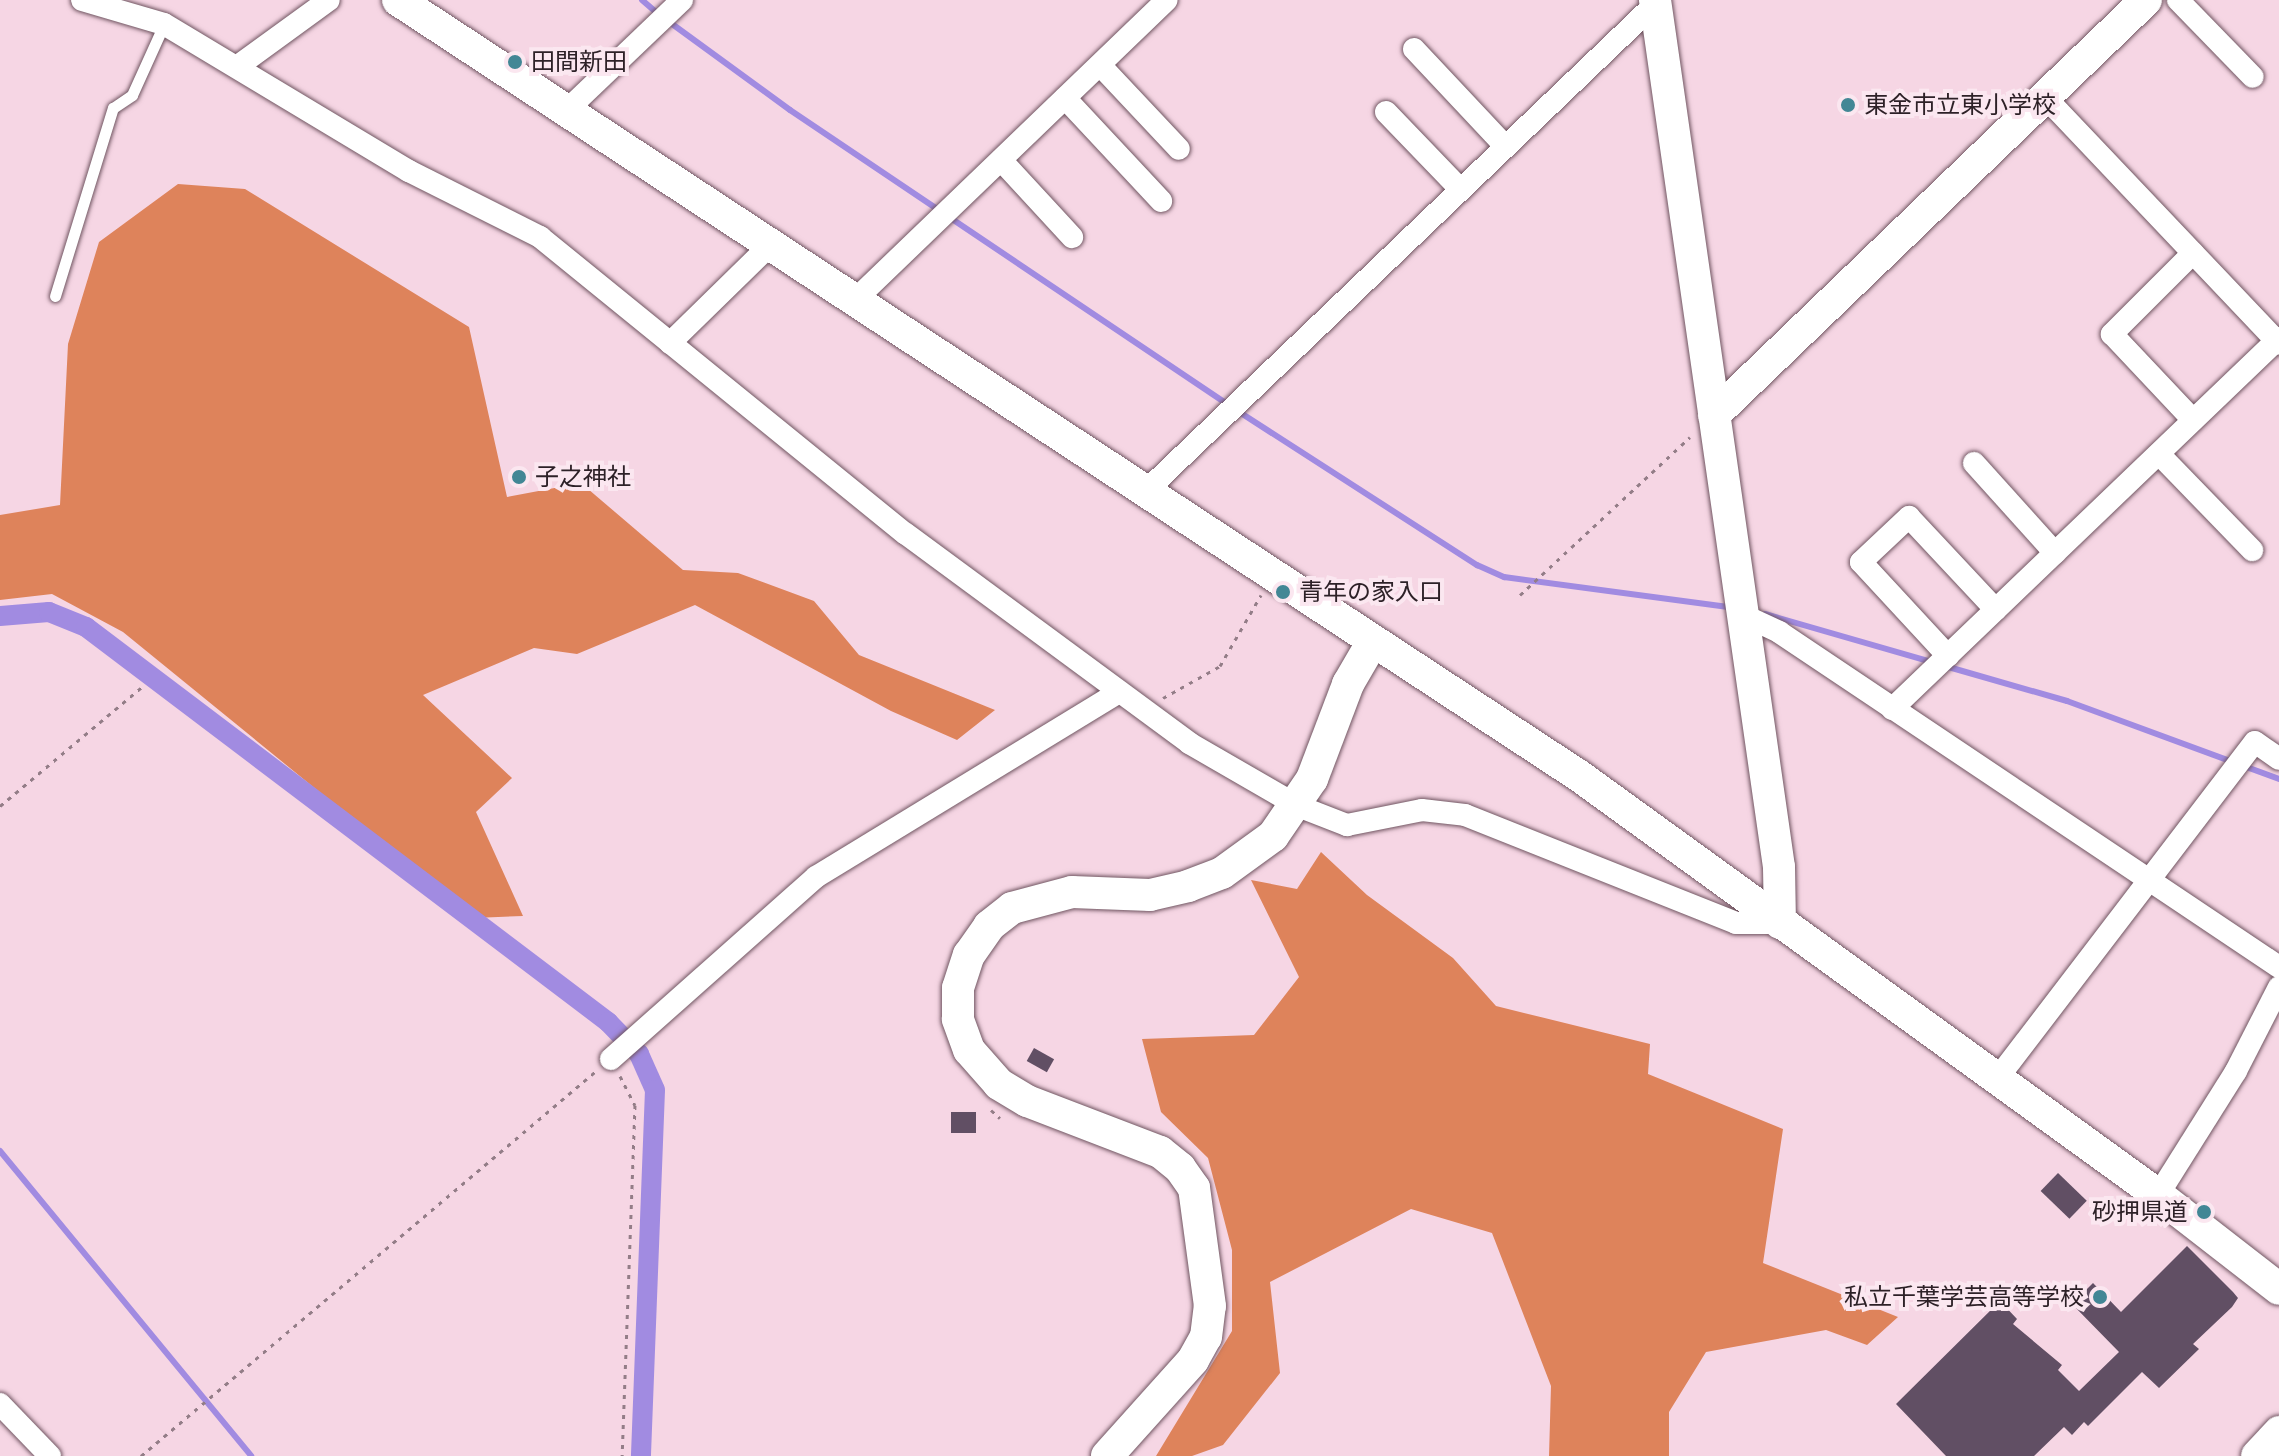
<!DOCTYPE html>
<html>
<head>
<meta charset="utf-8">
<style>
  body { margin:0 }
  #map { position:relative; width:2279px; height:1456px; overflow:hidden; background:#f6d6e4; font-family:"IBM Plex Sans","Noto Sans JP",sans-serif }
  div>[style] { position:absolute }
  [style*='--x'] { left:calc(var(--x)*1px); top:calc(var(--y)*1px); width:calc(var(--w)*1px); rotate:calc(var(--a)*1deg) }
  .forest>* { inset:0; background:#de835b }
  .stream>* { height:6px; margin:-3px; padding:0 3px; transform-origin:3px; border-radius:3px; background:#a18be1 }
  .canal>* { height:20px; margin:-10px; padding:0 10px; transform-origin:10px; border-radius:10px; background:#a18be1 }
  .building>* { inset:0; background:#614f64; transform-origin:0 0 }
  .path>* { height:3px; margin-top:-1.5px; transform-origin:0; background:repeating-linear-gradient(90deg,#937d87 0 4px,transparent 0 10px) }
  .roads { filter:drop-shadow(0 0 2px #705561) drop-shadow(0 0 2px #705561) }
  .lane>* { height:11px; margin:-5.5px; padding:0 5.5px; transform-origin:5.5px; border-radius:5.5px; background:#fff }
  .street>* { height:22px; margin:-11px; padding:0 11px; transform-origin:11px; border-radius:11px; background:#fff }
  .secondary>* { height:32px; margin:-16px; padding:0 16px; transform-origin:16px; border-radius:16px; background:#fff }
  .dots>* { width:22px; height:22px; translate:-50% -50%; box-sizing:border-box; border:4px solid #fbe7f0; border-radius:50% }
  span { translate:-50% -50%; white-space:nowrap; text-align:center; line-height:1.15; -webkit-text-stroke:8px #fbe7f0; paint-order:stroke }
  .poi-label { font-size:24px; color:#2d2127 }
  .left { translate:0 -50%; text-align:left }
  .right { translate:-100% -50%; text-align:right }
</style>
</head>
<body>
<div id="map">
  <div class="forest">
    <i style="clip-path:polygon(178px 184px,245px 189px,469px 327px,507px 497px,581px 483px,683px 570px,738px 573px,814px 601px,859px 655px,995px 710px,957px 740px,891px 711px,695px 605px,577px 654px,534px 648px,423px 695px,512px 778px,476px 812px,523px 916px,474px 918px,123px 632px,52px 594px,0 600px,0 515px,60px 505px,68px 344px,99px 242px)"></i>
    <i style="clip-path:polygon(1321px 852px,1367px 895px,1453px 958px,1496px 1006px,1650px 1044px,1648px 1074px,1783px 1129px,1763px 1263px,1898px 1317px,1867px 1345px,1826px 1330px,1706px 1352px,1669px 1412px,1669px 1456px,1549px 1456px,1551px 1386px,1492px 1233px,1411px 1209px,1270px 1282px,1280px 1373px,1223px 1445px,1192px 1456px,1156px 1456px,1232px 1331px,1232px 1250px,1208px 1158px,1161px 1112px,1142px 1039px,1254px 1035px,1299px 977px,1251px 880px,1297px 889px)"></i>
  </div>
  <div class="stream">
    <i style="--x:642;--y:0;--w:23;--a:41"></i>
    <i style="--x:668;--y:21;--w:151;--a:36.1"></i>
    <i style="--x:790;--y:110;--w:530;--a:33.93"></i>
    <i style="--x:1230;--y:406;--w:294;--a:32.8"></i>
    <i style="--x:1477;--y:565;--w:30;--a:24"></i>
    <i style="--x:1504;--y:577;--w:228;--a:7.6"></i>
    <i style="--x:1765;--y:614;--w:173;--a:16.1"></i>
    <i style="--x:1945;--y:666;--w:127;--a:16"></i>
    <i style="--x:2067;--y:701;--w:226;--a:20.2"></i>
    <i style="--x:0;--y:1151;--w:395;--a:50.5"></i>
  </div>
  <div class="canal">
    <i style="--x:0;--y:616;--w:49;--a:-4.7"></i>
    <i style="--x:49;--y:612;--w:40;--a:22"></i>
    <i style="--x:86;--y:627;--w:655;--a:37.11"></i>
    <i style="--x:608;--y:1022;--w:45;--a:45.9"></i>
    <i style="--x:639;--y:1054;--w:39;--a:66"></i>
    <i style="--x:655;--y:1090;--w:366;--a:92.2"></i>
  </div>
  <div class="building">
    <i style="left:1034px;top:1048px;width:23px;height:15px;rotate:29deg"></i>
    <i style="left:951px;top:1112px;width:25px;height:21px"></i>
    <i style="left:2058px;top:1173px;width:40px;height:25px;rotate:44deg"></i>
    <i style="clip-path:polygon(2187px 1246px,2233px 1292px,2238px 1298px,2232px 1307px,2193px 1344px,2199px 1349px,2159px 1388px,2142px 1372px,2088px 1426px,2084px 1422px,2072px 1435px,2064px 1427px,2034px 1456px,1946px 1456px,1896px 1404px,2000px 1301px,2017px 1319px,2013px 1324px,2062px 1365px,2058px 1370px,2079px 1391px,2119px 1352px,2072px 1304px,2093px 1283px,2121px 1312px)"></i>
  </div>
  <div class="path">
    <i style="--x:1520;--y:595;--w:232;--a:-42.9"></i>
    <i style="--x:1163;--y:698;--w:65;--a:-29.3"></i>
    <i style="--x:1220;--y:666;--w:82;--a:-60"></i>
    <i style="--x:0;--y:806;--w:185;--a:-40"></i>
    <i style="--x:620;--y:1076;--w:33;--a:63"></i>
    <i style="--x:635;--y:1105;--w:351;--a:92.1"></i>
    <i style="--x:991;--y:1110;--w:12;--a:42"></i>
    <i style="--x:141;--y:1456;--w:595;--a:-40.23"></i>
  </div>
  <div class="roads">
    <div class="lane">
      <i style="--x:55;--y:296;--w:197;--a:-72.9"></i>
      <i style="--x:113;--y:108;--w:23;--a:-34"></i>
      <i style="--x:132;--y:95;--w:78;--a:-65.7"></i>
    </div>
    <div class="street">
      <i style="--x:82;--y:0;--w:85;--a:16.3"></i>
      <i style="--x:164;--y:24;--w:286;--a:31"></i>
      <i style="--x:409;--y:171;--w:147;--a:26.7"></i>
      <i style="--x:540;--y:237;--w:471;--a:39.1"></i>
      <i style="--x:906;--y:534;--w:352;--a:36.4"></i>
      <i style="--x:1189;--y:743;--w:126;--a:30"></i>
      <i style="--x:1298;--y:806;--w:53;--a:21.2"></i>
      <i style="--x:1347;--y:825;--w:76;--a:-11.3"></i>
      <i style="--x:1422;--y:810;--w:43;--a:6.6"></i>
      <i style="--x:1465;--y:815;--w:292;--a:21.7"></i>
      <i style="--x:1736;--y:923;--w:44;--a:0"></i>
      <i style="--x:2178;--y:0;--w:107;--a:45.8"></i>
      <i style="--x:1414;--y:49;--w:133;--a:46.8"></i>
      <i style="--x:1100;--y:65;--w:115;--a:46.8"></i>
      <i style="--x:238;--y:66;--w:112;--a:-36"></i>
      <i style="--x:2045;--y:97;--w:340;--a:46.5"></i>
      <i style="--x:1065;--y:98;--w:141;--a:47"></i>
      <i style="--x:567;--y:110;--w:159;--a:-43.7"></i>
      <i style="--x:1386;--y:112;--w:107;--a:46.1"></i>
      <i style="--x:1001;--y:160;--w:105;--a:47.3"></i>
      <i style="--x:2193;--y:253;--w:115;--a:135"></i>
      <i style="--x:2112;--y:334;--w:118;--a:46.7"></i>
      <i style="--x:856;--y:299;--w:431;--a:-43.9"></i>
      <i style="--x:670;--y:343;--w:140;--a:-44.4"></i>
      <i style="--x:2159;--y:454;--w:134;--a:45.9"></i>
      <i style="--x:1974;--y:463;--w:121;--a:48"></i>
      <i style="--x:1147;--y:490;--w:703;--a:-43.73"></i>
      <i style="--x:1743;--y:615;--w:40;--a:25"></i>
      <i style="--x:1779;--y:632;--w:602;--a:33.82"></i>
      <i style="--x:1948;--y:656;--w:128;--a:-132.8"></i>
      <i style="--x:1861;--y:562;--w:66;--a:-43.2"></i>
      <i style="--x:1909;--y:517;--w:127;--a:46.9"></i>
      <i style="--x:1892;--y:709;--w:536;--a:-43.79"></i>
      <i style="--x:611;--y:1059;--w:274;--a:-41.6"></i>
      <i style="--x:816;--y:877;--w:355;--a:-31.4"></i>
      <i style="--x:1997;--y:1079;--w:424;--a:-52.6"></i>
      <i style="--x:2255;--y:742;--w:29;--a:35"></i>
      <i style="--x:2158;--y:1195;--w:146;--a:-57.8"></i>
      <i style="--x:2236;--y:1071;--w:94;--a:-62.9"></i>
      <i style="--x:0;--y:1404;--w:72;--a:46.1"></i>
    </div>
    <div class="secondary">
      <i style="--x:398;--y:0;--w:1412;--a:33.3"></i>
      <i style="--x:1578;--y:775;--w:716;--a:35.91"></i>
      <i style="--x:2158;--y:1195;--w:153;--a:37.8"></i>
      <i style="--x:1655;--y:0;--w:876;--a:81.86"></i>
      <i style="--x:1779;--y:867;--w:56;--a:89"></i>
      <i style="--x:1714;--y:415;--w:599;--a:-43.85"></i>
      <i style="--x:1107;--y:1456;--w:129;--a:-48.1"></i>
      <i style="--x:1193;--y:1360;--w:26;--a:-61"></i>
      <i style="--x:1206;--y:1337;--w:31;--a:-83"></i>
      <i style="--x:1210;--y:1306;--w:119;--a:-97.7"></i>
      <i style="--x:1194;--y:1188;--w:24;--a:-125"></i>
      <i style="--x:1180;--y:1168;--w:26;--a:-141"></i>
      <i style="--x:1160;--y:1152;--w:142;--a:-159"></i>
      <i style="--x:1027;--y:1101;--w:33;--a:-149"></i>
      <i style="--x:999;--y:1084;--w:45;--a:-131.4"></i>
      <i style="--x:969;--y:1050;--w:33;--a:-110"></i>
      <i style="--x:958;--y:1019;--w:31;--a:-90"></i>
      <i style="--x:958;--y:988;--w:35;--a:-72"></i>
      <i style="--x:969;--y:955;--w:35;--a:-55"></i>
      <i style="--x:989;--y:926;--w:29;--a:-38"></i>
      <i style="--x:1012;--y:908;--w:62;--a:-14.9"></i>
      <i style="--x:1072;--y:892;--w:78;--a:2.2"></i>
      <i style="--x:1150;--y:895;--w:39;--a:-13"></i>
      <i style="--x:1188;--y:886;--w:36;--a:-21"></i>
      <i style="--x:1222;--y:873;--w:63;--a:-36"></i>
      <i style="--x:1273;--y:836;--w:69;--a:-55.6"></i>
      <i style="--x:1312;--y:779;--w:102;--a:-69.2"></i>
      <i style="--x:1348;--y:684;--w:50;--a:-59.8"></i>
      <i style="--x:2257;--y:1456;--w:33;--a:-47"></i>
    </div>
  </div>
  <div class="dots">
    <i style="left:515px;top:62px;background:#428795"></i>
    <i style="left:1848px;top:105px;background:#428795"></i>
    <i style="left:519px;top:477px;background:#428795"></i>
    <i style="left:1283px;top:592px;background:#428795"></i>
    <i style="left:2204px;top:1212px;background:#428795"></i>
    <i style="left:2100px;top:1297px;background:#428795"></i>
  </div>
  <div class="poi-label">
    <span class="left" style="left:531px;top:62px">田間新田</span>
    <span class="left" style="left:1864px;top:105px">東金市立東小学校</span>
    <span class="left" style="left:535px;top:477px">子之神社</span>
    <span class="left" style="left:1299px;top:592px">青年の家入口</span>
    <span class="right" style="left:2188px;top:1212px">砂押県道</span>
    <span class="right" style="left:2084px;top:1297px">私立千葉学芸高等学校</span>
  </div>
</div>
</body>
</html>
